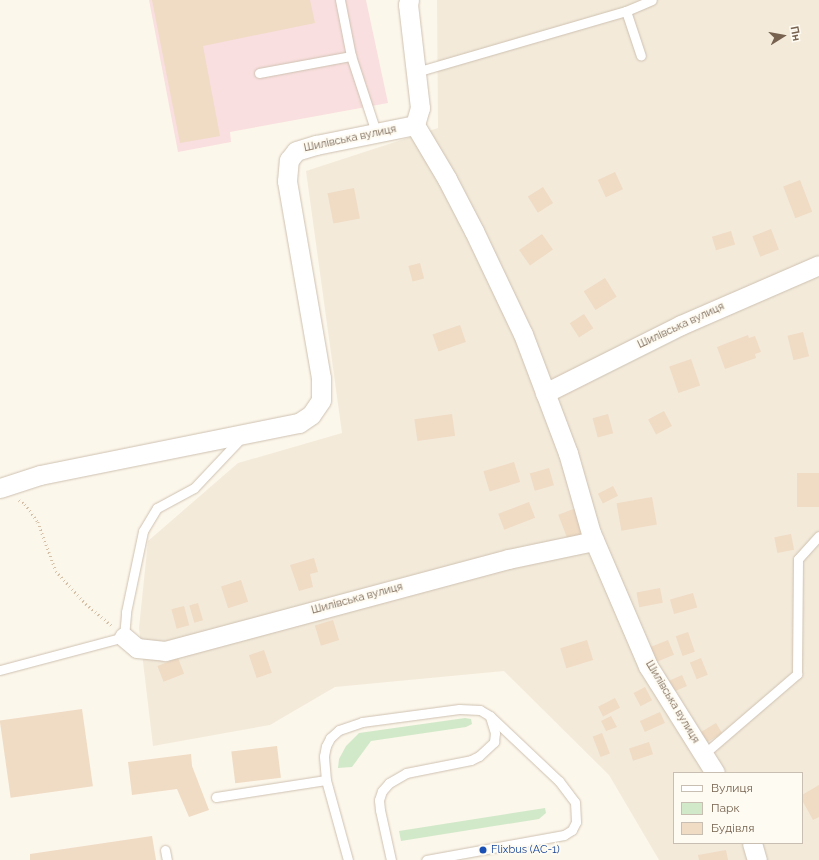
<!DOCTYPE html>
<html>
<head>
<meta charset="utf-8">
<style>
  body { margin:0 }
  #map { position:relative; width:819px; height:860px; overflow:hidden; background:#fcf7eb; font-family:Raleway,sans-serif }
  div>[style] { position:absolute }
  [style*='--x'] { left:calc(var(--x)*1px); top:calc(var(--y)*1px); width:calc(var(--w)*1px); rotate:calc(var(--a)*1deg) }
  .residential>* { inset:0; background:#f3eada }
  .medical>* { inset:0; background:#f9dfdf }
  .green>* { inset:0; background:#d2e9c9 }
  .building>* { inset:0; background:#f0dbc4; transform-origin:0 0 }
  .path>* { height:2.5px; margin-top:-1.25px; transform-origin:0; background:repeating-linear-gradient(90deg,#d5bfa6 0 1px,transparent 0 4px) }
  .roads { filter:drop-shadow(0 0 1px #cec1b1) drop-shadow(0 0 1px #cec1b1) }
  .lane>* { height:9px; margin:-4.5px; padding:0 4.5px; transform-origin:4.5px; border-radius:4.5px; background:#fff }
  .street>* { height:19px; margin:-9.5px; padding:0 9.5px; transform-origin:9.5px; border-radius:9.5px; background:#fff }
  .dots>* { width:11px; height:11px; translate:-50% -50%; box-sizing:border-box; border:2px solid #fefbf2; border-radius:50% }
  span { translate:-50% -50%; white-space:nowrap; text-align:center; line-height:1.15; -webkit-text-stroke:3.5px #fefbf2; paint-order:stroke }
  .street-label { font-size:11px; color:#76624f }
  .transit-label { font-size:11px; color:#164399 }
  .left { translate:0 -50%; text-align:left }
  .legend { position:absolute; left:673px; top:772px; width:130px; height:72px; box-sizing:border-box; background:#fefbf2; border:1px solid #c8beb1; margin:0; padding:5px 7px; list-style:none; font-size:12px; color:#76624f }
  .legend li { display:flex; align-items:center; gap:8px; height:20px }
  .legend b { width:20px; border:1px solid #c8beb1 }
  .north { position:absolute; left:763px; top:16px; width:40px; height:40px; -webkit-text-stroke:3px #fefbf2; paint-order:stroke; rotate:79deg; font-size:11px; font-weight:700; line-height:16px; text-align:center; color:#76624f }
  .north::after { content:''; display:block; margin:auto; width:14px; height:18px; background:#76624f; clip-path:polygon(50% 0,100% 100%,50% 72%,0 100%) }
</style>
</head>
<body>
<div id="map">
  <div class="residential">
    <i style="clip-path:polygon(evenodd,437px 0,819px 0,819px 860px,659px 860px,609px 775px,504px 671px,335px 687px,270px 725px,153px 746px,139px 628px,148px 541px,238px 463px,342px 433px,306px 171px,438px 128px,437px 0,674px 773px,802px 773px,802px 843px,674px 843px,674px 773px)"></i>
  </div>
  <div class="medical">
    <i style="clip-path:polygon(149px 0,366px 0,388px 103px,230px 132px,231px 142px,178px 152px)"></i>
  </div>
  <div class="green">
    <i style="clip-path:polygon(465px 718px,471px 719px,472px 724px,466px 727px,371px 741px,352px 767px,338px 768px,339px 759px,346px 746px,359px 733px)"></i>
    <i style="clip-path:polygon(545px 808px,546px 813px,539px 819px,401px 841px,399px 831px)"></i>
  </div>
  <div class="building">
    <i style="clip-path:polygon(152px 0,310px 0,315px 23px,203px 46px,220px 136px,180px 143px)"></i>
    <i style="left:615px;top:172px;width:19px;height:19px;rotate:65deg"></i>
    <i style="left:800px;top:180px;width:34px;height:18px;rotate:69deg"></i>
    <i style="left:543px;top:187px;width:19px;height:18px;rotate:58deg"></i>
    <i style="left:354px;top:188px;width:31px;height:27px;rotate:79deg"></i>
    <i style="left:771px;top:229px;width:22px;height:20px;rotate:69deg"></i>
    <i style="left:731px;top:231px;width:14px;height:20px;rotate:73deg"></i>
    <i style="left:542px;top:234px;width:19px;height:28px;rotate:55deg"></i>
    <i style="left:420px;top:263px;width:16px;height:12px;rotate:75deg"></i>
    <i style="left:605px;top:278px;width:22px;height:25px;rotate:58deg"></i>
    <i style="left:584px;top:314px;width:17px;height:17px;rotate:57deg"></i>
    <i style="left:460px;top:325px;width:18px;height:29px;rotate:71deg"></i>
    <i style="left:803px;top:332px;width:25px;height:16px;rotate:76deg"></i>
    <i style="clip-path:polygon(748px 335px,749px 338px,755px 336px,761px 352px,755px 354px,756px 358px,725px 369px,717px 347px)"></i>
    <i style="left:691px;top:359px;width:28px;height:23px;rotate:71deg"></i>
    <i style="left:664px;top:411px;width:17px;height:18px;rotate:62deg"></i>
    <i style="left:452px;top:414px;width:22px;height:38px;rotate:82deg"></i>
    <i style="left:608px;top:414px;width:20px;height:16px;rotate:75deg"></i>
    <i style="left:514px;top:462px;width:21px;height:32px;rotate:73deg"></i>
    <i style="left:549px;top:468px;width:18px;height:20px;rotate:74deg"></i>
    <i style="left:819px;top:473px;width:34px;height:22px;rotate:90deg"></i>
    <i style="left:613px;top:486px;width:11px;height:17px;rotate:63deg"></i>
    <i style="left:652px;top:497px;width:28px;height:36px;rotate:80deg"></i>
    <i style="left:529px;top:502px;width:17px;height:33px;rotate:69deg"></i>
    <i style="left:576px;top:508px;width:28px;height:19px;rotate:69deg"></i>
    <i style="left:791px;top:534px;width:16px;height:17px;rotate:79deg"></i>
    <i style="clip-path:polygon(314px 558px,318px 572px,310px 574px,313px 587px,299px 591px,290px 565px)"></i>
    <i style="left:241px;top:580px;width:23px;height:21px;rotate:72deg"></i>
    <i style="left:660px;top:588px;width:15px;height:24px;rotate:79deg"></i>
    <i style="left:693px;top:593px;width:15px;height:24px;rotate:74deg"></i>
    <i style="left:198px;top:603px;width:18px;height:9px;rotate:74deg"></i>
    <i style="left:184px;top:606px;width:20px;height:13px;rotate:75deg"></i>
    <i style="left:333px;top:620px;width:21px;height:19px;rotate:73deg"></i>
    <i style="left:688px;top:632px;width:21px;height:13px;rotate:71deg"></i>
    <i style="left:587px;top:640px;width:21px;height:28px;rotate:73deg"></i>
    <i style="left:668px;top:640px;width:16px;height:19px;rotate:68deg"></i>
    <i style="left:264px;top:650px;width:24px;height:16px;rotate:71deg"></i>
    <i style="left:178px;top:658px;width:17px;height:22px;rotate:69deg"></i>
    <i style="left:701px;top:658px;width:18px;height:12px;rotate:68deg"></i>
    <i style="left:682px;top:675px;width:12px;height:18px;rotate:66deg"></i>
    <i style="left:645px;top:687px;width:15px;height:13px;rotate:62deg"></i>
    <i style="left:615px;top:698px;width:11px;height:19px;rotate:63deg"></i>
    <i style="left:82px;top:709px;width:78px;height:83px;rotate:82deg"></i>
    <i style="left:660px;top:712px;width:12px;height:22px;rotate:66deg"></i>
    <i style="clip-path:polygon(611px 716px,617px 727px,606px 731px,601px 721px)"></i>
    <i style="left:716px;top:723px;width:12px;height:21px;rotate:59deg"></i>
    <i style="left:602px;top:733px;width:22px;height:10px;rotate:69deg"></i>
    <i style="left:649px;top:742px;width:13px;height:21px;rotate:72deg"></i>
    <i style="left:277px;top:746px;width:32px;height:46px;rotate:83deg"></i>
    <i style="clip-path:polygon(191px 754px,192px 766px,209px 810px,189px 817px,177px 789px,132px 795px,128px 762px)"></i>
    <i style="clip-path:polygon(819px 785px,819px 817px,813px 820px,802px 800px,802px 795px)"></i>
    <i style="clip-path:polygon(152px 836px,156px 860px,30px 860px,30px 854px)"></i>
    <i style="clip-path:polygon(726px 850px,728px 860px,699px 860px,698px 855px)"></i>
  </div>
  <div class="path">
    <i style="--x:19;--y:500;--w:7;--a:34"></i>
    <i style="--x:25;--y:504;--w:22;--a:54"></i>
    <i style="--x:38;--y:522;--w:52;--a:69.8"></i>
    <i style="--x:56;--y:571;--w:45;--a:47.7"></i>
    <i style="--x:86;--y:604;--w:33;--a:40"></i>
  </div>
  <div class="roads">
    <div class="lane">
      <i style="--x:340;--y:0;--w:57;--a:78.9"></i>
      <i style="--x:626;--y:11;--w:47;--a:71.6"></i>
      <i style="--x:416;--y:72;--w:219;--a:-16.2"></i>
      <i style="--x:626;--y:11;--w:28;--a:-23"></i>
      <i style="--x:259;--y:73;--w:94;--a:-10.5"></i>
      <i style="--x:351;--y:56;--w:80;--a:71.8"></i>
      <i style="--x:0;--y:670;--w:128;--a:-14.9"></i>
      <i style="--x:124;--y:637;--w:25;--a:-85"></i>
      <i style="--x:126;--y:612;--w:83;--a:-78.1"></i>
      <i style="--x:143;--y:531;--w:27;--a:-59"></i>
      <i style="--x:157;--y:508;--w:42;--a:-28.4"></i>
      <i style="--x:194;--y:488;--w:70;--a:-46.7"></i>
      <i style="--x:704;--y:754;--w:123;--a:-40.7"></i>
      <i style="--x:797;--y:674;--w:115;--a:-89.5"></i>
      <i style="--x:798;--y:559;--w:31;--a:-48"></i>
      <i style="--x:216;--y:797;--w:111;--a:-8.8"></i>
      <i style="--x:165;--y:850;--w:10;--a:79"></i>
      <i style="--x:348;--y:860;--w:83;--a:-105.4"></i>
      <i style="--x:326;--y:780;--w:24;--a:-95"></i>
      <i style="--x:324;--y:756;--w:10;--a:-79"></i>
      <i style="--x:326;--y:746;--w:9;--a:-63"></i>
      <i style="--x:330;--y:738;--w:12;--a:-42"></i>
      <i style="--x:339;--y:730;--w:24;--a:-19"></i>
      <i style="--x:362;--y:722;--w:98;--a:-7.6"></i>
      <i style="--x:459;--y:709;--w:21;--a:3"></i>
      <i style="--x:480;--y:710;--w:12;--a:31"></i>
      <i style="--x:490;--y:716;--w:95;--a:43.3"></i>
      <i style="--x:559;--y:781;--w:26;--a:53"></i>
      <i style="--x:575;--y:802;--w:20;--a:87"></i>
      <i style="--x:576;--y:822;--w:9;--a:117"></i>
      <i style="--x:572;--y:830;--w:9;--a:148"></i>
      <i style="--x:564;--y:835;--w:140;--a:169.7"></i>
      <i style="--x:391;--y:860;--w:51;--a:-102.4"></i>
      <i style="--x:380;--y:810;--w:10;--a:-96"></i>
      <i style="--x:379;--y:800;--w:9;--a:-72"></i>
      <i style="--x:382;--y:791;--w:11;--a:-49"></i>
      <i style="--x:389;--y:783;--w:20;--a:-30"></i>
      <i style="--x:406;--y:773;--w:66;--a:-11.3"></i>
      <i style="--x:471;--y:760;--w:9;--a:-27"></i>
      <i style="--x:479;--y:756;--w:21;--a:-43"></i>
      <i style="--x:494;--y:742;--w:9;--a:-84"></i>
      <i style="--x:495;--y:733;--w:17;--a:-107"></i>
    </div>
    <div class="street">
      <i style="--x:415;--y:125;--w:63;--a:59.3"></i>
      <i style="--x:447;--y:179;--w:59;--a:62.6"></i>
      <i style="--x:474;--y:231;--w:114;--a:64.6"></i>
      <i style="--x:523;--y:334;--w:127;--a:69.3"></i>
      <i style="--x:568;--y:453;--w:83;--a:74"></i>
      <i style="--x:591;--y:533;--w:145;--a:66.8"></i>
      <i style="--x:648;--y:666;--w:126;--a:57.9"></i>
      <i style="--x:545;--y:393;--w:152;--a:-26.6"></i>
      <i style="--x:681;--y:325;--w:150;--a:-23.5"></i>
      <i style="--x:0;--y:488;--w:42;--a:-18"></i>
      <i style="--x:40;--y:475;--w:264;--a:-11.4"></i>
      <i style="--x:299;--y:423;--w:14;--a:-34"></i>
      <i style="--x:311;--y:415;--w:18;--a:-56"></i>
      <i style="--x:321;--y:400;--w:22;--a:-90"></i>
      <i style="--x:321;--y:378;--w:200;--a:-99.8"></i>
      <i style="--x:287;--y:181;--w:21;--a:-85"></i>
      <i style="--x:289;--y:160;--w:11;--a:-52"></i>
      <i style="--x:296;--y:151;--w:21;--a:-17"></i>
      <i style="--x:316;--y:145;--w:101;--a:-11.4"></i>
      <i style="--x:415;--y:125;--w:18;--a:-74"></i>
      <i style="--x:420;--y:108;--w:104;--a:-96.6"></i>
      <i style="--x:408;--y:5;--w:5;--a:-79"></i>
      <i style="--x:124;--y:637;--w:17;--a:40"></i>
      <i style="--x:137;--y:648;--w:28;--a:6"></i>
      <i style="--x:165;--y:651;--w:355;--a:-15"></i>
      <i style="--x:508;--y:559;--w:88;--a:-11.8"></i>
      <i style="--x:752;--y:843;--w:18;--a:74"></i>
    </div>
  </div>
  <div class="dots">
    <i style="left:483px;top:850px;background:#1a4fb4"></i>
  </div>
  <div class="street-label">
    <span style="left:350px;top:139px;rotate:-12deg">Шилівська вулиця</span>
    <span style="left:681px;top:326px;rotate:-25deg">Шилівська вулиця</span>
    <span style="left:357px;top:599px;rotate:-15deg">Шилівська вулиця</span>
    <span style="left:672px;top:702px;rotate:59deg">Шилівська вулиця</span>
  </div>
  <div class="transit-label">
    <span class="left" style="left:491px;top:850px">Flixbus (АС-1)</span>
  </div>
  <ul class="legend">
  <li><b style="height:5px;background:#fff"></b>Вулиця</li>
  <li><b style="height:11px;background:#d2e9c9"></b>Парк</li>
  <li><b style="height:11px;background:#f0dbc4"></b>Будівля</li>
  </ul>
  <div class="north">Пн</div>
</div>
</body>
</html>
